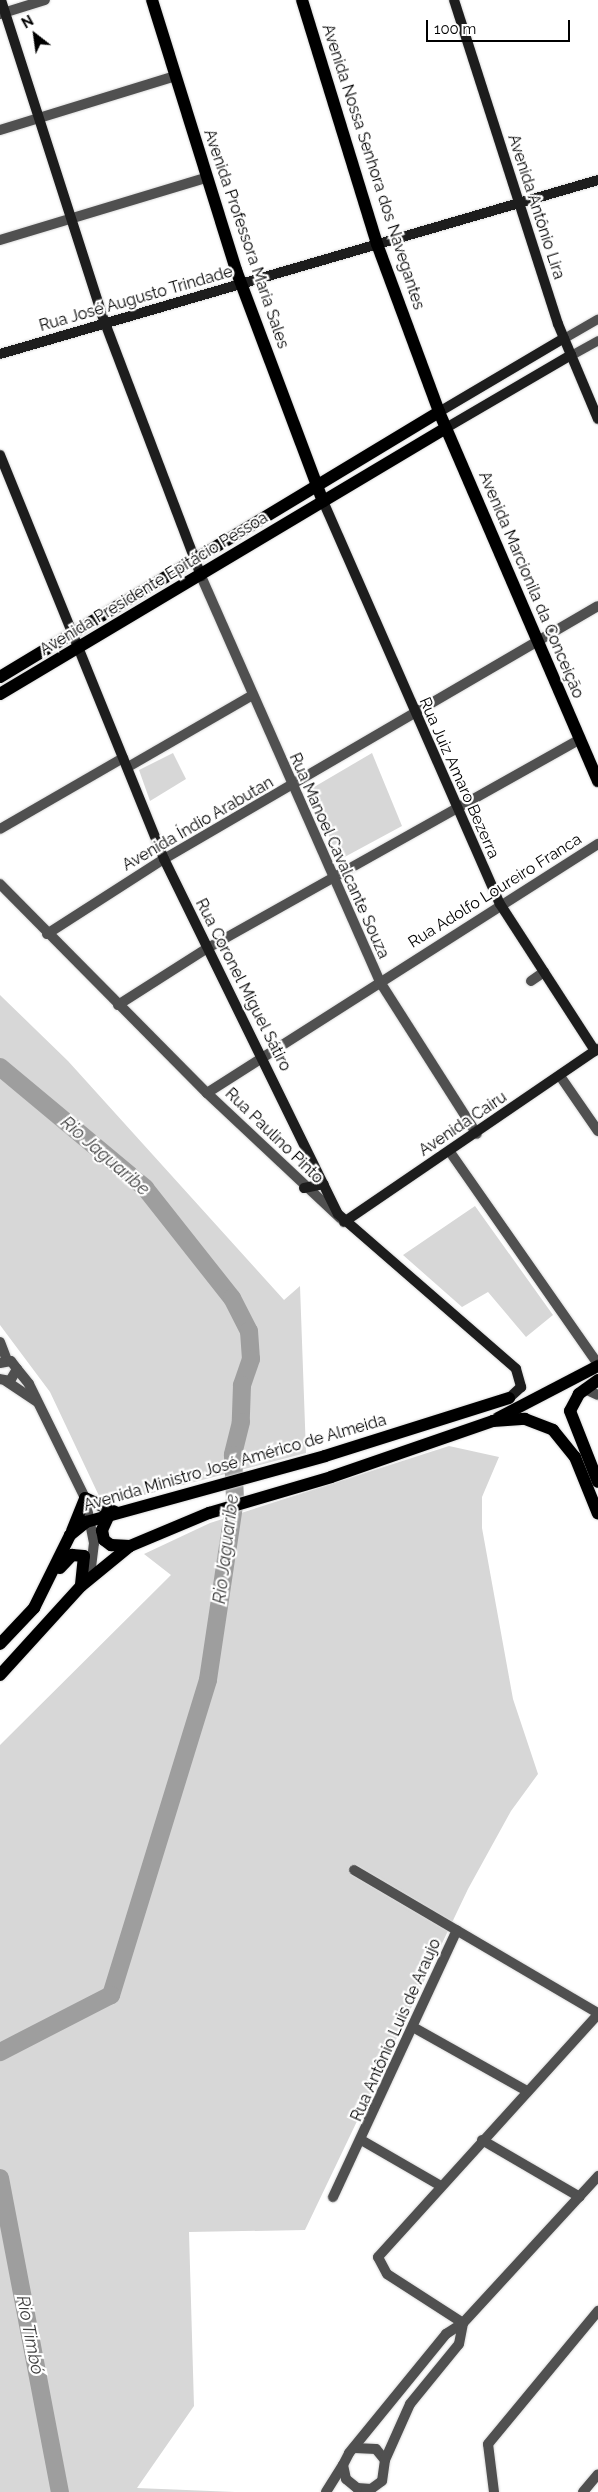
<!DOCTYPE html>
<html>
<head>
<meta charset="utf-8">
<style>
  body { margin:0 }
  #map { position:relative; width:598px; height:2492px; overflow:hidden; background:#fff; font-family:Raleway,sans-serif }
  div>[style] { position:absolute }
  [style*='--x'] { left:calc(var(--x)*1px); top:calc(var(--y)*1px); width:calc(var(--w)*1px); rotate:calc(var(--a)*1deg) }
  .green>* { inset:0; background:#d7d7d7 }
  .river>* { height:18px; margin:-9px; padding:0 9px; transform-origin:9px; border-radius:9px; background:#9e9e9e }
  .roads { filter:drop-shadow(0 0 1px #dbdbdb) drop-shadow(0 0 1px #dbdbdb) }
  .pedestrian>* { height:9px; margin:-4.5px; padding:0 4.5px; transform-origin:4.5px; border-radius:4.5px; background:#505050 }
  .minor>* { height:10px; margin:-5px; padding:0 5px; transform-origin:5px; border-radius:5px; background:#505050 }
  .tertiary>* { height:10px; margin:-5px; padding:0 5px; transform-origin:5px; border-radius:5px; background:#505050 }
  .secondary>* { height:10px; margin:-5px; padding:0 5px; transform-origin:5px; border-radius:5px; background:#1d1d1d }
  .primary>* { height:12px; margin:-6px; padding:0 6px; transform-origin:6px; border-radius:6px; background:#000 }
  span { translate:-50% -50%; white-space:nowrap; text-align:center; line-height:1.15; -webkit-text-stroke:4.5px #fff; paint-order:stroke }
  .street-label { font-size:16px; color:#000 }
  .water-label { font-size:18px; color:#3f3f3f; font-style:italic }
  .north { position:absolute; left:10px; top:10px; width:50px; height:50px; -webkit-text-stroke:4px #fff; paint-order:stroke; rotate:330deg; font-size:14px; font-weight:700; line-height:20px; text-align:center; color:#000 }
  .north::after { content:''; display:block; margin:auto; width:18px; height:22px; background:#000; clip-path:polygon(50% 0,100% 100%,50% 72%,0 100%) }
  .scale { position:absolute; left:426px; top:20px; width:144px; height:22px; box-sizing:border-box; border:2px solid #000; border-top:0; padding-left:6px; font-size:15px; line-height:18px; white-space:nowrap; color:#000; -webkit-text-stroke:4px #fff; paint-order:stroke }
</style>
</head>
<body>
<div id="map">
  <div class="green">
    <i style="clip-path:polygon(173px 753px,186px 779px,150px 801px,139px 770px)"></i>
    <i style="clip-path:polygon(372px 753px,402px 826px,339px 860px,309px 790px)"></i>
    <i style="clip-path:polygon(0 995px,68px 1061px,284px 1300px,300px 1286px,306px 1453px,125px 1500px,100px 1498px,50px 1392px,0 1325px)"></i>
    <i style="clip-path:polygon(475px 1206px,553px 1315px,526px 1337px,488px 1292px,462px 1307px,403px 1255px)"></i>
    <i style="clip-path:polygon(449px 1446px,499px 1457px,482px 1497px,482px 1528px,513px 1699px,538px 1774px,511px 1811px,468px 1889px,305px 2230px,189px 2232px,194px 2406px,137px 2488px,235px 2492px,0 2492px,0 1745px,171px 1575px,144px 1554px,210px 1523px)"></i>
  </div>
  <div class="river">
    <i style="--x:0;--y:1067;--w:189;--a:39.8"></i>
    <i style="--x:145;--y:1188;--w:140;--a:51.7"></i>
    <i style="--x:232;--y:1298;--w:37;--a:63"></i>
    <i style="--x:249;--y:1331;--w:28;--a:86"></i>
    <i style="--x:251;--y:1359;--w:28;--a:109"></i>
    <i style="--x:242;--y:1385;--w:37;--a:92"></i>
    <i style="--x:241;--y:1422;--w:34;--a:104"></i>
    <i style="--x:233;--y:1455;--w:44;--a:87.4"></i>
    <i style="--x:235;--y:1499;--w:183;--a:98.5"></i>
    <i style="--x:208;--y:1680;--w:330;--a:107.1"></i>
    <i style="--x:111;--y:1995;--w:125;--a:152.8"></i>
    <i style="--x:0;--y:2178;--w:320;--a:79.2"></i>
  </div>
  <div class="roads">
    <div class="pedestrian">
      <i style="--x:564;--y:338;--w:39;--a:-30"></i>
      <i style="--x:571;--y:355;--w:31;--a:-29"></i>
    </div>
    <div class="minor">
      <i style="--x:0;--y:130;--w:184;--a:-17.1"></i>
      <i style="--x:0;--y:240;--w:214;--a:-16.8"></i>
      <i style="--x:128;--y:767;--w:142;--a:-30"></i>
      <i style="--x:0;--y:829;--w:142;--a:-30"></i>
      <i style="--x:47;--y:934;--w:139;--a:-32.7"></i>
      <i style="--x:164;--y:859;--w:502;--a:-30.24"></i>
      <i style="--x:531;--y:981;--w:16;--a:-35"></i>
      <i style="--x:118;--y:1005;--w:104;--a:-32.5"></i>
      <i style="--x:206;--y:949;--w:428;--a:-29.3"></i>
      <i style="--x:207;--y:1093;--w:464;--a:-32.5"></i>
      <i style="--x:585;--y:1389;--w:14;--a:25"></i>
      <i style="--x:354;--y:1870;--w:283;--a:30.4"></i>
      <i style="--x:413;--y:2027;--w:131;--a:29.3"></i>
      <i style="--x:482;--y:2140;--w:113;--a:30.2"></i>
      <i style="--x:363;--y:2141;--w:90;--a:30"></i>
      <i style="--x:333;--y:2197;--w:294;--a:-65.1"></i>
      <i style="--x:463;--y:2323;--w:90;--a:-147.2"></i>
      <i style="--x:387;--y:2274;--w:19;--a:-118"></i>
      <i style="--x:378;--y:2257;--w:328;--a:-47.8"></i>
      <i style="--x:355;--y:2448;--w:21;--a:3"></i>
      <i style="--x:376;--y:2449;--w:14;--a:51"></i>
      <i style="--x:385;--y:2460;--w:21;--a:98"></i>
      <i style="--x:382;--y:2481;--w:14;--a:144"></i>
      <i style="--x:371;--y:2489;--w:14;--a:-176"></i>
      <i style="--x:357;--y:2488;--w:14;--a:-141"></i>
      <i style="--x:346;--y:2479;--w:14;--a:-102"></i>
      <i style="--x:343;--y:2465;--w:13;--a:-63"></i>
      <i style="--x:349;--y:2453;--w:154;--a:-50.8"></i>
      <i style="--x:446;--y:2334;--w:20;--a:-33"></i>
      <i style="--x:463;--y:2323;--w:200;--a:-47.4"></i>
      <i style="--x:385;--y:2460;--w:61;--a:-65.9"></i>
      <i style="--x:410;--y:2404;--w:77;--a:-50.8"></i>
      <i style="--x:459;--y:2344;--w:21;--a:-79"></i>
      <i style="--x:326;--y:2492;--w:32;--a:-58"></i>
      <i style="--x:494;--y:2492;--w:48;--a:-97.1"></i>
      <i style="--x:488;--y:2444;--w:173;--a:-50.4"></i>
      <i style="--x:583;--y:2492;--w:23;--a:-50"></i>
    </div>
    <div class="tertiary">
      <i style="--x:0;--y:14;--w:47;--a:-17.3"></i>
      <i style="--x:201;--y:576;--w:444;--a:66.2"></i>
      <i style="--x:380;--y:982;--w:180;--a:57.5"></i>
      <i style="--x:0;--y:884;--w:294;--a:45.3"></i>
      <i style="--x:207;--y:1093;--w:183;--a:43.2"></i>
      <i style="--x:560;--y:1076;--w:67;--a:55.4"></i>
      <i style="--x:450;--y:1152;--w:259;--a:55.1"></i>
      <i style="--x:0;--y:1342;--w:19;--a:69"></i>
      <i style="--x:0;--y:1363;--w:11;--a:-10"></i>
      <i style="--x:11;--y:1361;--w:10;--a:53"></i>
      <i style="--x:17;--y:1369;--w:14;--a:120"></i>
      <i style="--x:10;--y:1381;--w:10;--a:-169"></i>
      <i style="--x:17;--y:1369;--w:19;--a:51"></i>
      <i style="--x:29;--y:1384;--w:127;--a:63.8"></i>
      <i style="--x:85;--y:1498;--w:46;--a:78.7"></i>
      <i style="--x:94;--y:1543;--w:34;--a:97"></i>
      <i style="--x:6;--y:1381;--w:37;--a:34"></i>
    </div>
    <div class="secondary">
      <i style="--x:1;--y:0;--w:339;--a:72.2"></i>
      <i style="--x:105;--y:323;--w:271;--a:69.2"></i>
      <i style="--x:454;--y:0;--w:340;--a:72.2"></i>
      <i style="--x:558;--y:324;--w:103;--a:67.2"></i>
      <i style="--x:0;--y:354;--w:623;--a:-16.22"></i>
      <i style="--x:439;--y:412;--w:145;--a:-30.6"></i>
      <i style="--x:446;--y:428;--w:145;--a:-30.3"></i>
      <i style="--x:0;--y:455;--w:436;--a:67.9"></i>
      <i style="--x:164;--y:859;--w:395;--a:63.9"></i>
      <i style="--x:338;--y:1214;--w:236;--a:41"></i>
      <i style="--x:516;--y:1369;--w:19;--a:74"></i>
      <i style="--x:521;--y:1387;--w:16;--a:137"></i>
      <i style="--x:323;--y:501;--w:440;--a:66.3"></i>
      <i style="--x:500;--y:904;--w:175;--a:57.1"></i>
      <i style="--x:304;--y:1188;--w:20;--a:-11"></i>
      <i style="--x:344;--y:1222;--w:307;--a:-34.3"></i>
    </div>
    <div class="primary">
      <i style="--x:152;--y:0;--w:283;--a:72.7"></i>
      <i style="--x:236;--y:270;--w:247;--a:69.4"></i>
      <i style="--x:302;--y:0;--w:255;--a:72.9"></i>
      <i style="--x:377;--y:244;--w:179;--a:69.7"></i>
      <i style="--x:439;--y:412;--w:402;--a:66.7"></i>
      <i style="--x:0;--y:677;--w:513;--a:-31.12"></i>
      <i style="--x:0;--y:694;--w:519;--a:-30.81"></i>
      <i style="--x:598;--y:1380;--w:24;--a:144"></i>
      <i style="--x:579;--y:1394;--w:19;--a:118"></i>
      <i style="--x:570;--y:1411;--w:76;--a:68.5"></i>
      <i style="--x:498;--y:1418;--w:113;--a:-27.5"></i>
      <i style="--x:109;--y:1515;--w:17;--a:115"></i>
      <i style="--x:102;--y:1530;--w:10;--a:79"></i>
      <i style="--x:104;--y:1540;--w:9;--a:36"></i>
      <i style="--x:111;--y:1545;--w:19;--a:3"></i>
      <i style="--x:72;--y:1531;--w:35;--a:-68"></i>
      <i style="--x:85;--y:1498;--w:35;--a:25"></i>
      <i style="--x:60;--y:1568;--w:18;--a:-47"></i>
      <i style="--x:72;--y:1555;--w:12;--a:5"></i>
      <i style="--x:84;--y:1556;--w:28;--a:96"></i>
      <i style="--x:0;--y:1644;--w:50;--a:-46.6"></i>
      <i style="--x:34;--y:1608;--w:81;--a:-63.7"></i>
      <i style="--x:70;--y:1535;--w:21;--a:-39"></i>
      <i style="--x:86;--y:1522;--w:248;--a:-15.4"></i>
      <i style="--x:325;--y:1456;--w:193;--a:-17.5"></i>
      <i style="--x:0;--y:1675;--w:120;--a:-47.7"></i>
      <i style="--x:81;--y:1586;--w:63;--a:-39.2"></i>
      <i style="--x:130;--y:1546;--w:86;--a:-22.7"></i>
      <i style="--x:209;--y:1513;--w:127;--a:-16.4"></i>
      <i style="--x:331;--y:1477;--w:171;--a:-19.1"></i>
      <i style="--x:493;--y:1421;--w:32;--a:-4"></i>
      <i style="--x:525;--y:1419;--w:30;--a:21"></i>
      <i style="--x:553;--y:1430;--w:35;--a:51"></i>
      <i style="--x:575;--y:1457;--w:61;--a:68"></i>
    </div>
  </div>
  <div class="street-label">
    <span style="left:373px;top:167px;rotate:72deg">Avenida Nossa Senhora dos Navegantes</span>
    <span style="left:536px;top:207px;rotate:72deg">Avenida Antônio Lira</span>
    <span style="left:246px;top:239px;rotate:71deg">Avenida Professora Maria Sales</span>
    <span style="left:136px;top:299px;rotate:-16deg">Rua José Augusto Trindade</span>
    <span style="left:154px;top:584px;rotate:-31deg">Avenida Presidente Epitácio Pessoa</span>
    <span style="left:531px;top:585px;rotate:67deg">Avenida Marcionila da Conceição</span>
    <span style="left:459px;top:778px;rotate:66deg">Rua Juiz Amaro Bezerra</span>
    <span style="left:198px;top:824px;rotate:-30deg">Avenida Índio Arabutan</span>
    <span style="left:339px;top:856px;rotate:66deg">Rua Manoel Cavalcante Souza</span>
    <span style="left:495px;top:891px;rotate:-32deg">Rua Adolfo Loureiro Franca</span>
    <span style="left:243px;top:985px;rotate:63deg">Rua Coronel Miguel Sátiro</span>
    <span style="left:463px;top:1124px;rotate:-34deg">Avenida Cairu</span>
    <span style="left:274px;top:1136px;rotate:44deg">Rua Paulino Pinto</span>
    <span style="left:235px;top:1463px;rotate:-16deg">Avenida Ministro José Américo de Almeida</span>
    <span style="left:396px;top:2030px;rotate:-66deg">Rua Antônio Luis de Araujo</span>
  </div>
  <div class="water-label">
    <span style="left:105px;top:1156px;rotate:41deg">Rio Jaguaribe</span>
    <span style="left:226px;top:1549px;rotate:-83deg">Rio Jaguaribe</span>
    <span style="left:30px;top:2335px;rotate:79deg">Rio Timbó</span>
  </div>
  <div class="north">N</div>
  <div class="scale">100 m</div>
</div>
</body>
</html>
